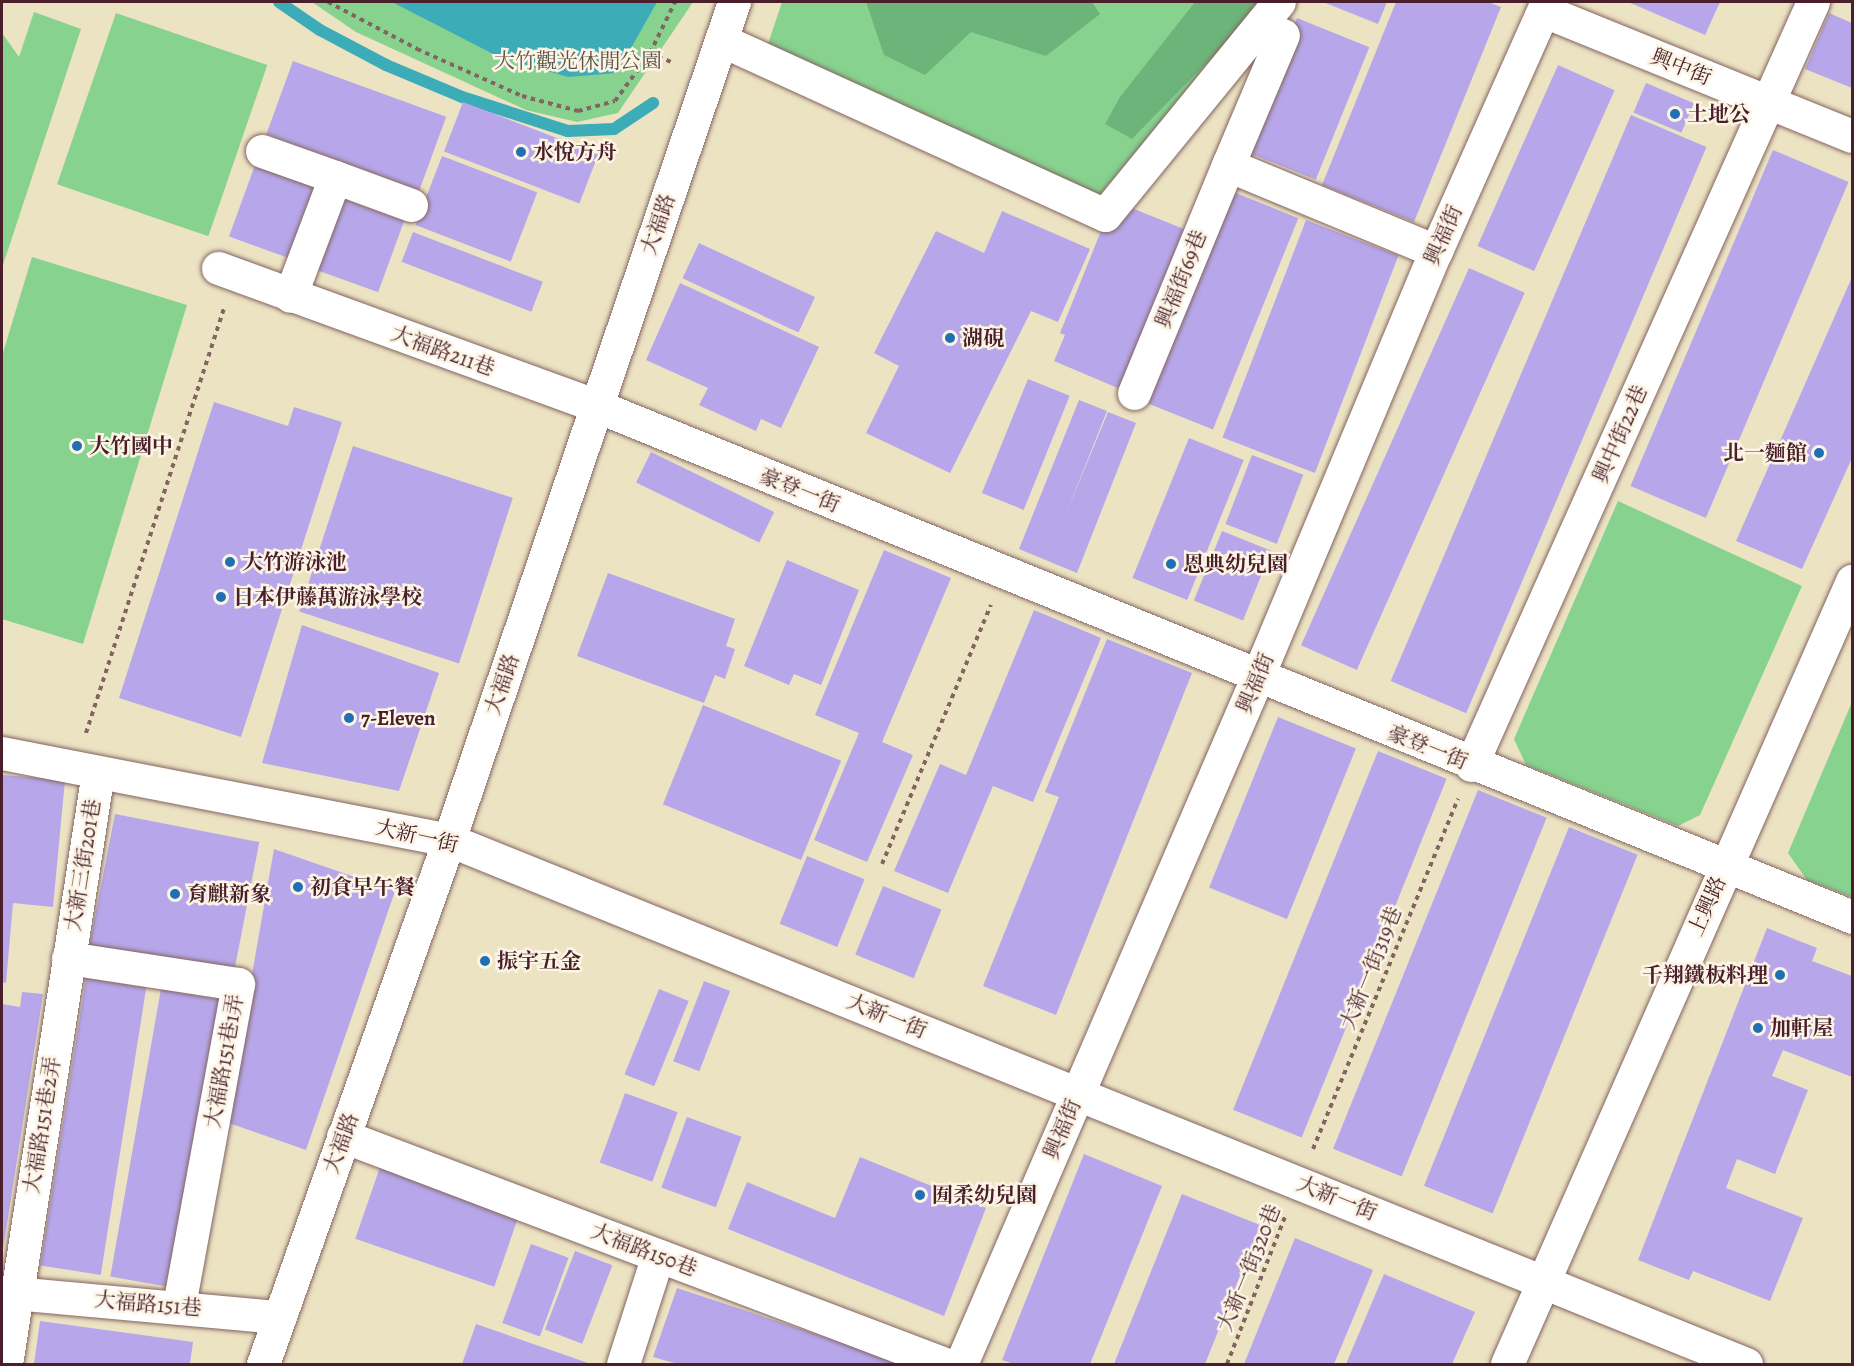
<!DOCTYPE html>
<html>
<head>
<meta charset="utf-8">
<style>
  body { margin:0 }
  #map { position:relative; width:1854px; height:1366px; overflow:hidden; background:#ece3c3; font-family:Alegreya,"Noto Serif TC",serif }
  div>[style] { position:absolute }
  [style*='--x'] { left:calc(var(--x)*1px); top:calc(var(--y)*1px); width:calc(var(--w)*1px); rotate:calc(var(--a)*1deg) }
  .green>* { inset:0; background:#87d28f; transform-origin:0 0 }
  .forest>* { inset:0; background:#6db47a }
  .water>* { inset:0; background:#3bacb8 }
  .stream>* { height:12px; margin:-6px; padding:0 6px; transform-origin:6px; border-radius:6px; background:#3bacb8 }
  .building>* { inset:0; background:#b7a7ea; transform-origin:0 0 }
  .path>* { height:4px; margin-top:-2px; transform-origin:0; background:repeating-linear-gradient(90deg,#836460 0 4.5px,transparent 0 9px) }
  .roads { filter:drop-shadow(0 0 2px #836460) drop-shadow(0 0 2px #836460) }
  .minor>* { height:33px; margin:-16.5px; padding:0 16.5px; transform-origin:16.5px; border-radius:16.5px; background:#fff }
  .dots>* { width:16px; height:16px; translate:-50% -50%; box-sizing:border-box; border:3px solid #fcf5e5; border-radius:50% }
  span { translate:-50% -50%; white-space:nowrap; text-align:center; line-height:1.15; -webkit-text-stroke:5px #fcf5e5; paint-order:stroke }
  .park-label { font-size:21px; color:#5c5549 }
  .street-label { font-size:21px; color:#4a1f2b }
  .poi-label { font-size:21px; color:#4a1f2b; font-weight:700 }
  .left { translate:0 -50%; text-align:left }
  .right { translate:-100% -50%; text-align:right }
  .frame { position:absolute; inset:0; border:3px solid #4a1f2b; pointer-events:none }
</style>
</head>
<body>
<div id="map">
  <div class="green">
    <i style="clip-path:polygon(312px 2px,693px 2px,618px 113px,577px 122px,526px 110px,356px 32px)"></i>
    <i style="clip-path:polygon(782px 2px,1265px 2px,1097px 198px,768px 44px)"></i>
    <i style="clip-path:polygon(34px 12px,81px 29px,2px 268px,2px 33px,19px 57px)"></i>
    <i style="left:116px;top:13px;width:160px;height:181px;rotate:19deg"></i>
    <i style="clip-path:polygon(32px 257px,187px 305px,83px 644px,2px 619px,2px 356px)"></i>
    <i style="clip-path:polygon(1618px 501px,1802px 586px,1700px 815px,1678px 826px,1526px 765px,1514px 739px)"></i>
    <i style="clip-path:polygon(1852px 702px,1852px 897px,1807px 880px,1788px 853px)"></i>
  </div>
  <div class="forest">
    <i style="clip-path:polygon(866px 2px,1092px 2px,1100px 14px,1046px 56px,971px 32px,925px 75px,884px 55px)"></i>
    <i style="clip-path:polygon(1195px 2px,1256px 2px,1258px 10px,1132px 139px,1105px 124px,1120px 97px)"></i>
  </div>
  <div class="water">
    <i style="clip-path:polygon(392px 2px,657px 2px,617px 73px,568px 77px,499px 57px)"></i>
  </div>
  <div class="stream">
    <i style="--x:279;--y:2;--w:50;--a:34.3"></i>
    <i style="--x:320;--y:30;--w:75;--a:27.9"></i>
    <i style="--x:386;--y:65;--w:82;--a:22.8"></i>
    <i style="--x:462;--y:97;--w:111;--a:17.8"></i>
    <i style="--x:568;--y:131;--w:46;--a:-2.5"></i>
    <i style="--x:614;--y:129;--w:47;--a:-33.7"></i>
  </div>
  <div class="building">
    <i style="clip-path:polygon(1323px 2px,1387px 2px,1378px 24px)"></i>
    <i style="clip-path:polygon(1396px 2px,1488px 2px,1501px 7px,1414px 222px,1322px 185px)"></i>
    <i style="clip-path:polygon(1628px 2px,1720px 2px,1705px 35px)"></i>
    <i style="clip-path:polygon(1829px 13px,1852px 23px,1852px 88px,1805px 69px)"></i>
    <i style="left:1297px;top:18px;width:78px;height:143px;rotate:22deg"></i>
    <i style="left:293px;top:61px;width:163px;height:78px;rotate:20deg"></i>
    <i style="left:1558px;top:65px;width:62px;height:198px;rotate:24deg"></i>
    <i style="left:1646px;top:83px;width:52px;height:32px;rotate:23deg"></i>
    <i style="left:463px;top:102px;width:145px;height:53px;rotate:21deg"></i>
    <i style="left:1631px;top:115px;width:82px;height:615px;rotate:23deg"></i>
    <i style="left:1773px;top:150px;width:82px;height:365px;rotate:23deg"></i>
    <i style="left:442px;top:156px;width:102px;height:74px;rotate:21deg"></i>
    <i style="left:255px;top:165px;width:64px;height:76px;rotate:20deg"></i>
    <i style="left:1226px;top:189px;width:78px;height:228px;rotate:22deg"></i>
    <i style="left:344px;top:199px;width:64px;height:76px;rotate:20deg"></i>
    <i style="clip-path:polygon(1119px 203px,1184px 229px,1120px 389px,1054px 361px,1065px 335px,1060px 333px,1103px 226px)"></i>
    <i style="clip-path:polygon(1002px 211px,1090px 249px,1058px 322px,1031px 311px,950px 473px,866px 433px,899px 366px,874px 353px,936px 231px,984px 253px)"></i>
    <i style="left:1306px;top:220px;width:99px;height:233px;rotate:21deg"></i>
    <i style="left:413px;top:232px;width:139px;height:32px;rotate:21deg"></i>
    <i style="left:699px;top:243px;width:128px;height:39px;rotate:25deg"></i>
    <i style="left:1469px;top:268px;width:61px;height:413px;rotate:24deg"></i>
    <i style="clip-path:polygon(1852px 277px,1852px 458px,1802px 569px,1736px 541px)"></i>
    <i style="clip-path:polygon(680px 283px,819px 347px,781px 428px,761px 419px,756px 431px,699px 405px,708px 388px,646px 360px)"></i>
    <i style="left:1028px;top:379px;width:45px;height:123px;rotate:22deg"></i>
    <i style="clip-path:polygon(1079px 400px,1107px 411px,1066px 514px,1108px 412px,1136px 423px,1077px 573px,1019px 549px)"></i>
    <i style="clip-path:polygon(214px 402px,288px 426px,294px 407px,342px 422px,241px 737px,119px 698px)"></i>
    <i style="left:1189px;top:438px;width:59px;height:151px;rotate:22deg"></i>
    <i style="left:353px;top:446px;width:168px;height:174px;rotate:18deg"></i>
    <i style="left:651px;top:452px;width:137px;height:34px;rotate:26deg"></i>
    <i style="left:1252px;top:455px;width:55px;height:74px;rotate:21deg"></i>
    <i style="left:1222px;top:531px;width:53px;height:75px;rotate:22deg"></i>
    <i style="clip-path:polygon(884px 550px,951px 578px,882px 742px,913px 755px,867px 862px,814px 840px,859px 733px,815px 715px)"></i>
    <i style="clip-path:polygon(787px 560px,859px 590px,821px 685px,794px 674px,789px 685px,744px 666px)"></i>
    <i style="clip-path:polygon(608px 573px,735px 619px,726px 646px,735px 649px,725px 679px,715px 675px,704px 703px,577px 656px)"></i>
    <i style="clip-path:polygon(1034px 610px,1101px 638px,1033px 802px,993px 786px,948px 893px,894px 871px,940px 764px,966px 775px)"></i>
    <i style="clip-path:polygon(302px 625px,439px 673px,399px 791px,262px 763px)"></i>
    <i style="clip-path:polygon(1107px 639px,1192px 673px,1056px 1015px,983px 986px,1059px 797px,1045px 792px)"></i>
    <i style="left:703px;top:705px;width:149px;height:107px;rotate:22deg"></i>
    <i style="left:1278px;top:717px;width:84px;height:184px;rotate:22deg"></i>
    <i style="left:1378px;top:751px;width:74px;height:387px;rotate:22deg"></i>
    <i style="clip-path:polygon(2px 775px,65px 780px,53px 907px,13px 903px,6px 983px,2px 982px)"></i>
    <i style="left:1478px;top:790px;width:74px;height:387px;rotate:22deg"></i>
    <i style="left:115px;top:814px;width:147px;height:135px;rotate:11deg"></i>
    <i style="left:1569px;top:827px;width:74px;height:387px;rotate:22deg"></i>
    <i style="clip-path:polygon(274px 849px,395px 891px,306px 1150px,226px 1122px)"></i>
    <i style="left:807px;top:856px;width:62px;height:73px;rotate:22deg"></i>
    <i style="left:883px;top:886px;width:63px;height:74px;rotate:22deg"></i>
    <i style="clip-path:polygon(1767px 928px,1817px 948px,1812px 961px,1852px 976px,1852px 1077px,1783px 1050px,1772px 1076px,1808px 1090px,1775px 1174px,1737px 1159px,1726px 1188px,1803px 1218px,1770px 1301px,1693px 1271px,1689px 1280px,1638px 1260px)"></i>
    <i style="left:86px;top:978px;width:61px;height:291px;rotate:9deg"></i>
    <i style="left:704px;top:981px;width:28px;height:86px;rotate:21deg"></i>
    <i style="left:161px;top:989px;width:60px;height:292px;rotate:10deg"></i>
    <i style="left:659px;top:989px;width:32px;height:92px;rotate:22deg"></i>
    <i style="clip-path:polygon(22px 992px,43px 994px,3px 1249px,2px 1004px,20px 1007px)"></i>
    <i style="left:625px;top:1093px;width:56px;height:74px;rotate:20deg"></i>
    <i style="left:687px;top:1117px;width:58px;height:75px;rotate:20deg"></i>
    <i style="clip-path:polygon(1084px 1154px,1162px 1186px,1090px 1364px,1014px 1364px,1002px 1360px)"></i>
    <i style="clip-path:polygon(860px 1157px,986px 1208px,944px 1316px,728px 1229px,747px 1182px,835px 1218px)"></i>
    <i style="left:380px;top:1167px;width:147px;height:76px;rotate:19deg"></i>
    <i style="clip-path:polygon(1182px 1194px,1260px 1225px,1219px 1329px,1205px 1364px,1114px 1364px)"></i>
    <i style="clip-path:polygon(1295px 1238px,1373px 1270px,1352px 1321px,1334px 1364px,1244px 1364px)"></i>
    <i style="left:531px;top:1244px;width:40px;height:84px;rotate:20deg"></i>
    <i style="left:575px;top:1251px;width:40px;height:84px;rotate:21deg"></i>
    <i style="clip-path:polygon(1384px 1274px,1475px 1312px,1452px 1364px,1346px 1364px)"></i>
    <i style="clip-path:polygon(677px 1288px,873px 1353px,906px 1364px,678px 1364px,653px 1357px)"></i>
    <i style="clip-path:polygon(40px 1321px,193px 1342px,190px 1364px,34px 1364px)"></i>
    <i style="clip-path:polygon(476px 1324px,591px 1364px,462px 1364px)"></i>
  </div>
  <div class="path">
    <i style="--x:328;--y:2;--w:101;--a:27.8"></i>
    <i style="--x:417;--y:49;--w:115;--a:24.1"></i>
    <i style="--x:522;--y:96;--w:58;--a:15"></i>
    <i style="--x:578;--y:111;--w:38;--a:-15"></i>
    <i style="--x:615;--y:101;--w:59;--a:-53.9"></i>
    <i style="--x:650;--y:53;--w:57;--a:-63.9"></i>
    <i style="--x:650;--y:53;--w:26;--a:23"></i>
    <i style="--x:86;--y:733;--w:446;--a:-72"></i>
    <i style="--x:882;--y:864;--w:281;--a:-67.2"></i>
    <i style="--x:1313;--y:1149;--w:379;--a:-67.5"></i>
    <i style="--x:1227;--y:1364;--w:158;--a:-68.5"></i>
  </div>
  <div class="roads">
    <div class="minor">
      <i style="--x:1544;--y:11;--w:332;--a:22.1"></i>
      <i style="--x:721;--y:40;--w:422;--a:24.5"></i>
      <i style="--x:1105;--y:215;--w:275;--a:-50.8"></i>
      <i style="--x:262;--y:151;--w:77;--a:19.6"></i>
      <i style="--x:335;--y:177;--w:127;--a:110.7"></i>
      <i style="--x:1228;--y:165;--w:141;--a:-67.1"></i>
      <i style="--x:335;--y:177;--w:81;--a:20.2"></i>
      <i style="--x:218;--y:268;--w:403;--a:20"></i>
      <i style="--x:597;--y:406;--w:1355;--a:22.15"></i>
      <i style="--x:1134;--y:393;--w:247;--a:-67.6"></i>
      <i style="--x:1228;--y:165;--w:225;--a:22.5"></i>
      <i style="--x:2;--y:753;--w:455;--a:11"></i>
      <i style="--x:449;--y:840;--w:1399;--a:22"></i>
      <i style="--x:1471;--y:765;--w:836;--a:-65.86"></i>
      <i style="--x:68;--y:958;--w:172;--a:8.7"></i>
      <i style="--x:238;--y:984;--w:328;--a:100.4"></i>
      <i style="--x:343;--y:1136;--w:644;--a:20.74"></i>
      <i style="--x:2;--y:1292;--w:278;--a:5.2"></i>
      <i style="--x:6;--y:1364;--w:599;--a:-81.17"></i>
      <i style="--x:263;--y:1364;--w:556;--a:-70.46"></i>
      <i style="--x:449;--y:840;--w:885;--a:-71.22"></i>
      <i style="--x:623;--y:1364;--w:114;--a:-72.2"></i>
      <i style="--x:961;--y:1364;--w:747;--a:-66.66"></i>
      <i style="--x:1257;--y:678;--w:463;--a:-67.3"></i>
      <i style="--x:1436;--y:251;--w:273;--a:-66"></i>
      <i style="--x:1507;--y:1364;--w:856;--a:-66.22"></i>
    </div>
  </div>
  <div class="dots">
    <i style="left:1675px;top:114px;background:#1f6fb2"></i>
    <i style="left:521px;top:152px;background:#1f6fb2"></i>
    <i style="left:950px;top:338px;background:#1f6fb2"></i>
    <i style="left:77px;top:446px;background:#1f6fb2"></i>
    <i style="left:1819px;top:453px;background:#1f6fb2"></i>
    <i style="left:230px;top:562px;background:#1f6fb2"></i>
    <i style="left:1171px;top:564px;background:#1f6fb2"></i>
    <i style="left:221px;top:597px;background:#1f6fb2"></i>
    <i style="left:349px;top:718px;background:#1f6fb2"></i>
    <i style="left:298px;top:887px;background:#1f6fb2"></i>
    <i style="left:175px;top:894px;background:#1f6fb2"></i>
    <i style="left:485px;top:961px;background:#1f6fb2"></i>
    <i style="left:1780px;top:975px;background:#1f6fb2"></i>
    <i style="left:1758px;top:1028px;background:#1f6fb2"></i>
    <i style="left:920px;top:1195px;background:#1f6fb2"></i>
  </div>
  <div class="park-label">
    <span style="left:578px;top:61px">大竹觀光休閒公園</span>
  </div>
  <div class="street-label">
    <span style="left:1681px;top:67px;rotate:22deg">興中街</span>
    <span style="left:658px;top:224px;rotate:-71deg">大福路</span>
    <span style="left:1443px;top:235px;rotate:-66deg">興福街</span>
    <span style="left:1181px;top:279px;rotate:-68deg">興福街69巷</span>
    <span style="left:443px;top:351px;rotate:20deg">大福路211巷</span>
    <span style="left:1620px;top:434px;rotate:-66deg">興中街22巷</span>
    <span style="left:800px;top:490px;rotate:22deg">豪登一街</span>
    <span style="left:1255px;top:683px;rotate:-67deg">興福街</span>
    <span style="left:502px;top:684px;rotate:-71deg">大福路</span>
    <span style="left:1428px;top:747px;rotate:22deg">豪登一街</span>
    <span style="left:417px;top:836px;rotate:13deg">大新一街</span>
    <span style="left:83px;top:865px;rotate:-81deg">大新三街201巷</span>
    <span style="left:1707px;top:906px;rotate:-66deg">上興路</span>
    <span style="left:1371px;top:968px;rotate:-68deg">大新一街319巷</span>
    <span style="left:887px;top:1016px;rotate:22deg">大新一街</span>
    <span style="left:224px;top:1061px;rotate:-80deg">大福路151巷1弄</span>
    <span style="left:42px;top:1125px;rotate:-81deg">大福路151巷2弄</span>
    <span style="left:1062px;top:1129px;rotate:-67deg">興福街</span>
    <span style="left:341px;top:1143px;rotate:-70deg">大福路</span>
    <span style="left:1337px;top:1198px;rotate:22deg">大新一街</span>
    <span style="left:644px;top:1250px;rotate:21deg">大福路150巷</span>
    <span style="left:1249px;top:1268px;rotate:-68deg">大新一街320巷</span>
    <span style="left:148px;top:1304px;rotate:5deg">大福路151巷</span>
  </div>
  <div class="poi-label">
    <span class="left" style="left:1687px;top:114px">土地公</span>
    <span class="left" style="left:533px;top:152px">水悅方舟</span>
    <span class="left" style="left:962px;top:338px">湖硯</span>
    <span class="left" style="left:89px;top:446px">大竹國中</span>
    <span class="right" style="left:1807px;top:453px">北一麵館</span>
    <span class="left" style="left:242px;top:562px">大竹游泳池</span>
    <span class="left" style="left:1183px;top:564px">恩典幼兒園</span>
    <span class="left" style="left:233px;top:597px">日本伊藤萬游泳學校</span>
    <span class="left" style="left:361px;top:718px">7-Eleven</span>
    <span class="left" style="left:310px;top:887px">初食早午餐</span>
    <span class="left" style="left:187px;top:894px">育麒新象</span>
    <span class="left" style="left:497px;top:961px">振宇五金</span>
    <span class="right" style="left:1768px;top:975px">千翔鐵板料理</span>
    <span class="left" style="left:1770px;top:1028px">加軒屋</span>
    <span class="left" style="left:932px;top:1195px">囿柔幼兒園</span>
  </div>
  <div class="frame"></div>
</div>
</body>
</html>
